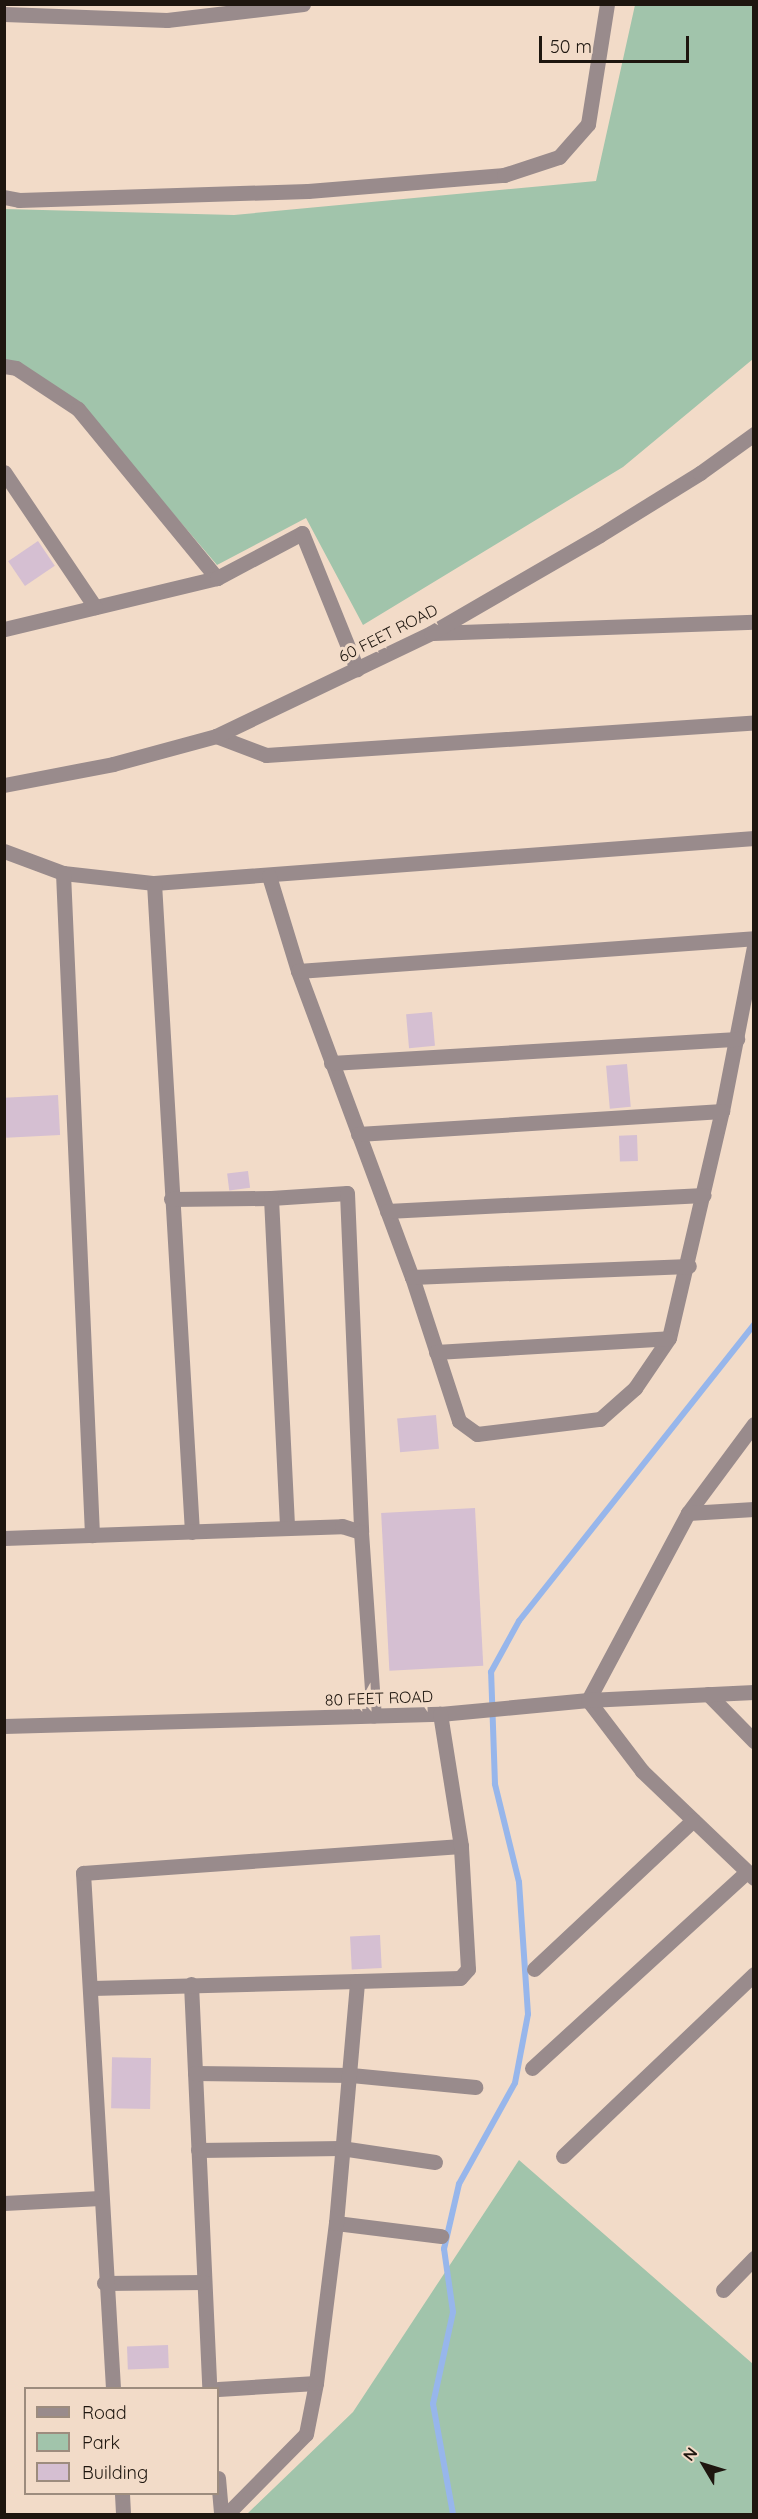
<!DOCTYPE html>
<html>
<head>
<meta charset="utf-8">
<style>
  body { margin:0 }
  #map { position:relative; width:758px; height:2519px; overflow:hidden; background:#f2dbc8; font-family:Quicksand,sans-serif }
  div>[style] { position:absolute }
  [style*='--x'] { left:calc(var(--x)*1px); top:calc(var(--y)*1px); width:calc(var(--w)*1px); rotate:calc(var(--a)*1deg) }
  .green>* { inset:0; background:#a1c4ab }
  .stream>* { height:6px; margin:-3px; padding:0 3px; transform-origin:3px; border-radius:3px; background:#97b6eb }
  .building>* { inset:0; background:#d5bfd2; transform-origin:0 0 }
  .minor>* { height:15px; margin:-7.5px; padding:0 7.5px; transform-origin:7.5px; border-radius:7.5px; background:#998b8c }
  span { translate:-50% -50%; white-space:nowrap; text-align:center; line-height:1.15; -webkit-text-stroke:6px #f2dbc8; paint-order:stroke }
  .street-label { font-size:16px; color:#1e160f }
  .frame { position:absolute; inset:0; border:6px solid #1e160f; pointer-events:none }
  .legend { position:absolute; left:24px; top:2387px; width:195px; height:108px; box-sizing:border-box; background:#f2dbc8; border:2px solid #9d8c7e; margin:0; padding:8px 10px; list-style:none; font-size:18px; color:#1e160f }
  .legend li { display:flex; align-items:center; gap:12px; height:30px }
  .legend b { width:30px; border:2px solid #9d8c7e }
  .north { position:absolute; left:674px; top:2435px; width:60px; height:60px; -webkit-text-stroke:4px #f2dbc8; paint-order:stroke; rotate:308deg; font-size:16px; font-weight:700; line-height:24px; text-align:center; color:#1e160f }
  .north::after { content:''; display:block; margin:auto; width:21px; height:27px; background:#1e160f; clip-path:polygon(50% 0,100% 100%,50% 72%,0 100%) }
  .scale { position:absolute; left:539px; top:36px; width:150px; height:27px; box-sizing:border-box; border:3px solid #1e160f; border-top:0; padding-left:8px; font-size:18px; line-height:21px; white-space:nowrap; color:#1e160f; -webkit-text-stroke:4px #f2dbc8; paint-order:stroke }
</style>
</head>
<body>
<div id="map">
  <div class="green">
    <i style="clip-path:polygon(635px 5px,753px 5px,753px 359px,623px 467px,363px 625px,306px 518px,217px 565px,78px 402px,5px 360px,4px 209px,234px 215px,596px 181px)"></i>
    <i style="clip-path:polygon(519px 2160px,753px 2364px,753px 2514px,247px 2514px,353px 2412px)"></i>
  </div>
  <div class="stream">
    <i style="--x:453;--y:2514;--w:112;--a:-100.3"></i>
    <i style="--x:433;--y:2404;--w:94;--a:-77.7"></i>
    <i style="--x:453;--y:2312;--w:64;--a:-98.1"></i>
    <i style="--x:444;--y:2249;--w:67;--a:-77"></i>
    <i style="--x:459;--y:2184;--w:115;--a:-61"></i>
    <i style="--x:515;--y:2083;--w:70;--a:-79.3"></i>
    <i style="--x:528;--y:2014;--w:132;--a:-93.9"></i>
    <i style="--x:519;--y:1882;--w:101;--a:-103.8"></i>
    <i style="--x:495;--y:1784;--w:112;--a:-92"></i>
    <i style="--x:491;--y:1672;--w:58;--a:-61.2"></i>
    <i style="--x:519;--y:1621;--w:378;--a:-51.6"></i>
  </div>
  <div class="building">
    <i style="left:38px;top:541px;width:30px;height:36px;rotate:56deg"></i>
    <i style="left:432px;top:1012px;width:34px;height:26px;rotate:85deg"></i>
    <i style="left:627px;top:1064px;width:43px;height:21px;rotate:85deg"></i>
    <i style="left:58px;top:1095px;width:40px;height:54px;rotate:87deg"></i>
    <i style="left:637px;top:1135px;width:26px;height:18px;rotate:88deg"></i>
    <i style="left:248px;top:1171px;width:17px;height:21px;rotate:83deg"></i>
    <i style="left:436px;top:1415px;width:34px;height:39px;rotate:85deg"></i>
    <i style="left:475px;top:1508px;width:158px;height:94px;rotate:87deg"></i>
    <i style="left:380px;top:1935px;width:33px;height:30px;rotate:87deg"></i>
    <i style="left:151px;top:2058px;width:51px;height:39px;rotate:91deg"></i>
    <i style="left:168px;top:2345px;width:23px;height:41px;rotate:88deg"></i>
  </div>
  <div class="minor">
    <i style="--x:4;--y:14;--w:163;--a:2.1"></i>
    <i style="--x:167;--y:20;--w:137;--a:-6.7"></i>
    <i style="--x:4;--y:197;--w:15;--a:11"></i>
    <i style="--x:19;--y:200;--w:289;--a:-1.8"></i>
    <i style="--x:308;--y:191;--w:197;--a:-4.7"></i>
    <i style="--x:504;--y:175;--w:58;--a:-18.1"></i>
    <i style="--x:559;--y:157;--w:44;--a:-48.7"></i>
    <i style="--x:588;--y:124;--w:121;--a:-81"></i>
    <i style="--x:4;--y:366;--w:12;--a:9"></i>
    <i style="--x:16;--y:368;--w:74;--a:33.5"></i>
    <i style="--x:78;--y:409;--w:219;--a:50.6"></i>
    <i style="--x:217;--y:578;--w:219;--a:166.5"></i>
    <i style="--x:4;--y:472;--w:163;--a:56"></i>
    <i style="--x:217;--y:578;--w:96;--a:-27.9"></i>
    <i style="--x:302;--y:533;--w:147;--a:68"></i>
    <i style="--x:433;--y:633;--w:321;--a:-2"></i>
    <i style="--x:216;--y:736;--w:53;--a:20.8"></i>
    <i style="--x:266;--y:755;--w:489;--a:-3.8"></i>
    <i style="--x:4;--y:785;--w:111;--a:-10.9"></i>
    <i style="--x:113;--y:764;--w:107;--a:-15.2"></i>
    <i style="--x:216;--y:736;--w:238;--a:-25.6"></i>
    <i style="--x:431;--y:633;--w:195;--a:-30.1"></i>
    <i style="--x:600;--y:535;--w:118;--a:-31.8"></i>
    <i style="--x:700;--y:473;--w:67;--a:-35.8"></i>
    <i style="--x:4;--y:851;--w:63;--a:20.4"></i>
    <i style="--x:63;--y:873;--w:92;--a:6.3"></i>
    <i style="--x:154;--y:883;--w:602;--a:-4.29"></i>
    <i style="--x:63;--y:873;--w:663;--a:87.49"></i>
    <i style="--x:269;--y:876;--w:99;--a:73"></i>
    <i style="--x:298;--y:971;--w:327;--a:69.6"></i>
    <i style="--x:412;--y:1277;--w:151;--a:71.9"></i>
    <i style="--x:459;--y:1421;--w:22;--a:36"></i>
    <i style="--x:477;--y:1434;--w:124;--a:-7"></i>
    <i style="--x:600;--y:1419;--w:47;--a:-41.5"></i>
    <i style="--x:635;--y:1388;--w:60;--a:-55.8"></i>
    <i style="--x:669;--y:1338;--w:233;--a:-76.9"></i>
    <i style="--x:722;--y:1111;--w:167;--a:-79"></i>
    <i style="--x:154;--y:883;--w:650;--a:86.65"></i>
    <i style="--x:298;--y:971;--w:457;--a:-4.1"></i>
    <i style="--x:331;--y:1063;--w:407;--a:-3.4"></i>
    <i style="--x:358;--y:1134;--w:365;--a:-3.6"></i>
    <i style="--x:271;--y:1198;--w:76;--a:-3.8"></i>
    <i style="--x:347;--y:1193;--w:339;--a:87.6"></i>
    <i style="--x:171;--y:1199;--w:100;--a:-0.6"></i>
    <i style="--x:271;--y:1198;--w:330;--a:87.2"></i>
    <i style="--x:387;--y:1211;--w:317;--a:-2.9"></i>
    <i style="--x:412;--y:1277;--w:277;--a:-2.3"></i>
    <i style="--x:436;--y:1352;--w:233;--a:-3.4"></i>
    <i style="--x:754;--y:1424;--w:111;--a:126.6"></i>
    <i style="--x:688;--y:1513;--w:212;--a:118.1"></i>
    <i style="--x:588;--y:1700;--w:89;--a:52.7"></i>
    <i style="--x:642;--y:1771;--w:155;--a:43.7"></i>
    <i style="--x:688;--y:1513;--w:66;--a:-3.5"></i>
    <i style="--x:4;--y:1538;--w:338;--a:-2"></i>
    <i style="--x:342;--y:1526;--w:20;--a:18"></i>
    <i style="--x:361;--y:1532;--w:184;--a:86"></i>
    <i style="--x:708;--y:1694;--w:66;--a:45.6"></i>
    <i style="--x:4;--y:1726;--w:436;--a:-1.6"></i>
    <i style="--x:440;--y:1714;--w:149;--a:-5.4"></i>
    <i style="--x:588;--y:1700;--w:166;--a:-2.8"></i>
    <i style="--x:534;--y:1969;--w:218;--a:-43.1"></i>
    <i style="--x:191;--y:1984;--w:404;--a:87.4"></i>
    <i style="--x:92;--y:1988;--w:265;--a:-1.5"></i>
    <i style="--x:532;--y:2068;--w:291;--a:-42.4"></i>
    <i style="--x:195;--y:2073;--w:156;--a:0.7"></i>
    <i style="--x:351;--y:2075;--w:125;--a:5.5"></i>
    <i style="--x:198;--y:2150;--w:143;--a:-0.8"></i>
    <i style="--x:341;--y:2148;--w:95;--a:8.5"></i>
    <i style="--x:563;--y:2156;--w:264;--a:-43.6"></i>
    <i style="--x:4;--y:2203;--w:96;--a:-3"></i>
    <i style="--x:336;--y:2223;--w:106;--a:7.1"></i>
    <i style="--x:104;--y:2283;--w:100;--a:-0.6"></i>
    <i style="--x:723;--y:2290;--w:45;--a:-45.9"></i>
    <i style="--x:113;--y:2388;--w:516;--a:-93.33"></i>
    <i style="--x:83;--y:1873;--w:379;--a:-4.1"></i>
    <i style="--x:218;--y:2389;--w:98;--a:-3.5"></i>
    <i style="--x:218;--y:2478;--w:36;--a:85"></i>
    <i style="--x:122;--y:2494;--w:20;--a:87"></i>
    <i style="--x:227;--y:2514;--w:112;--a:-45.4"></i>
    <i style="--x:306;--y:2434;--w:52;--a:-78.9"></i>
    <i style="--x:316;--y:2383;--w:161;--a:-82.9"></i>
    <i style="--x:336;--y:2223;--w:243;--a:-85"></i>
    <i style="--x:357;--y:1981;--w:103;--a:-1.7"></i>
    <i style="--x:460;--y:1978;--w:12;--a:-48"></i>
    <i style="--x:468;--y:1969;--w:123;--a:-93.3"></i>
    <i style="--x:461;--y:1846;--w:134;--a:-99"></i>
  </div>
  <div class="street-label">
    <span style="left:388px;top:633px;rotate:-27deg">60 FEET ROAD</span>
    <span style="left:379px;top:1698px;rotate:-2deg">80 FEET ROAD</span>
  </div>
  <div class="frame"></div>
  <ul class="legend">
  <li><b style="height:8px;background:#998b8c"></b>Road</li>
  <li><b style="height:16px;background:#a1c4ab"></b>Park</li>
  <li><b style="height:16px;background:#d5bfd2"></b>Building</li>
  </ul>
  <div class="north">N</div>
  <div class="scale">50 m</div>
</div>
</body>
</html>
